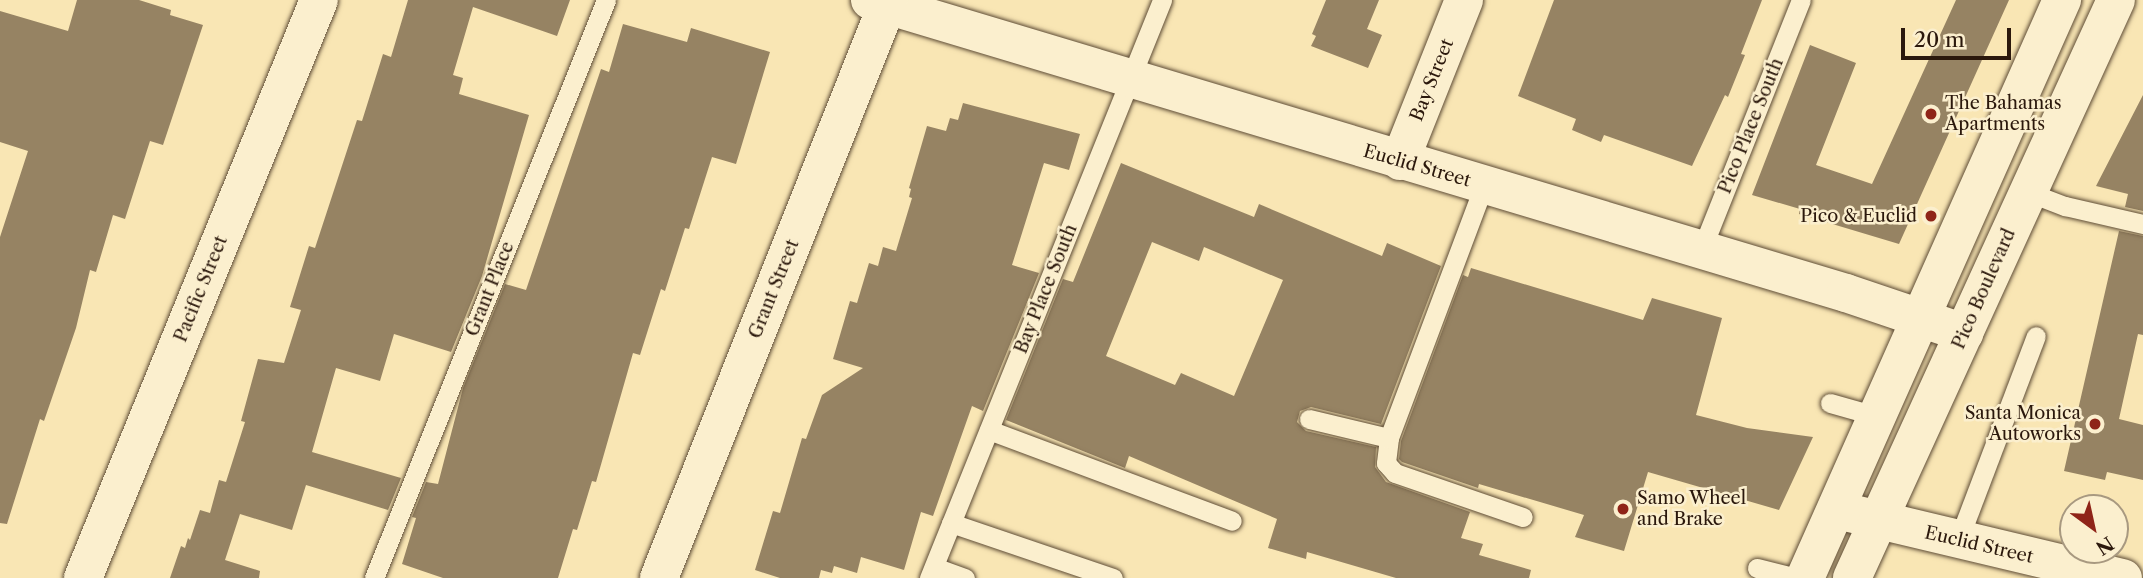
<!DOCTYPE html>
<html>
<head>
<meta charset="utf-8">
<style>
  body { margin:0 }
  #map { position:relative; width:2143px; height:578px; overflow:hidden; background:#f9e6b4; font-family:"Libre Caslon Text",serif }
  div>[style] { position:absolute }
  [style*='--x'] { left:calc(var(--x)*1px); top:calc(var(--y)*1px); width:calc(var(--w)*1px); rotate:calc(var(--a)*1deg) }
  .building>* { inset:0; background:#968363 }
  .roads { filter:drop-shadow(0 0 2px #5e4c36) drop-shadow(0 0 2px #5e4c36) }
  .lane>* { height:19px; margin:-9.5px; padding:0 9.5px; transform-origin:9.5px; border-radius:9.5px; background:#fbefce }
  .street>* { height:38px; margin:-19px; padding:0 19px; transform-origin:19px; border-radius:19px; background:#fbefce }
  .secondary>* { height:38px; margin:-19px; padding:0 19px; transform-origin:19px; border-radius:19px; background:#fbefce }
  .dots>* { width:19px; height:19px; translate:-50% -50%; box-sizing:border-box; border:4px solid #fbefce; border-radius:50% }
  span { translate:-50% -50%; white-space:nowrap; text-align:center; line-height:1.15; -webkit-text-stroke:5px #fbefce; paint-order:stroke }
  .street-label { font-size:18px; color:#2b180c }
  .poi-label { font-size:18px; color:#2b180c }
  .left { translate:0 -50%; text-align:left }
  .right { translate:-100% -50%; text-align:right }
  .north { position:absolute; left:2059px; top:494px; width:70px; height:70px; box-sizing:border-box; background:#fbefce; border:2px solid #a89980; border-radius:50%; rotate:147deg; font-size:19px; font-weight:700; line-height:28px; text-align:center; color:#2b180c }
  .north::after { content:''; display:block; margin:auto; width:24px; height:32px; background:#8f2418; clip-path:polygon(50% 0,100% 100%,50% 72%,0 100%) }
  .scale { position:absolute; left:1901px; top:28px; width:110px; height:32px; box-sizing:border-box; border:4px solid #2b180c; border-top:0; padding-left:9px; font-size:21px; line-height:24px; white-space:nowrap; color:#2b180c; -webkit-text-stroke:5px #fbefce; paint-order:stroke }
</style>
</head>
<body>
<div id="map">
  <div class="building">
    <i style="clip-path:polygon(77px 0,139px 0,171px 10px,170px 15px,203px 25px,163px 145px,150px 141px,125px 219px,113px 215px,96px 272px,90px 270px,76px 328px,44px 421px,40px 419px,7px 524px,0 523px,0 237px,28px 151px,0 142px,0 11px,68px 31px)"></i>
    <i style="clip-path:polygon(408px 0,570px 0,557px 36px,473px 7px,453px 75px,463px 78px,459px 94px,529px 115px,482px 276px,451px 352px,394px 334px,380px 381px,336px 368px,312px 452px,401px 478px,388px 510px,306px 485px,292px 530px,240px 514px,225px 560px,260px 571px,259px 578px,170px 578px,181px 546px,185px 548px,188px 538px,190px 540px,200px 510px,210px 513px,219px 480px,226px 482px,245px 422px,241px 421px,258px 359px,284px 363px,301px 310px,290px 307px,309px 246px,315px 248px,357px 120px,362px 121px,383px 54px,391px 57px)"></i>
    <i style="clip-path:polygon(1326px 0,1379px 0,1367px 29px,1382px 35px,1368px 68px,1311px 46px,1316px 36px,1312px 34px)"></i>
    <i style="clip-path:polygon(1554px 0,1762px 0,1741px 54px,1745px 55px,1728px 97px,1725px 95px,1692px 166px,1604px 135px,1601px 142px,1572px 130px,1576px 119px,1518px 96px)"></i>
    <i style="clip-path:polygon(1956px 0,2009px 0,1899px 244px,1799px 214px,1800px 209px,1752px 195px,1810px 45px,1856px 63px,1816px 165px,1872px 184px)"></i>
    <i style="clip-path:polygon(623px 24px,687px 42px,691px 28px,770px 52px,736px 164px,712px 157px,689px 229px,685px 228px,665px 291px,661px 289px,640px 355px,633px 353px,596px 482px,592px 481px,577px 530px,573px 529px,558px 578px,443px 578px,402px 564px,416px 518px,412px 517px,426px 482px,438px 484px,463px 388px,505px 284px,526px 290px,601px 69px,609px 72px)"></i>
    <i style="clip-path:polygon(2143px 95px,2143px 211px,2125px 207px,2128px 194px,2096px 186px)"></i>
    <i style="clip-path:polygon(963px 103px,1080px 134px,1069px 170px,1044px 163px,1012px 265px,1039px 273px,983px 411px,972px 406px,933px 516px,921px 512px,904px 570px,861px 557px,857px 573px,834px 566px,832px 573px,821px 570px,819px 578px,780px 578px,755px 570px,773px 511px,780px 513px,802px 438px,806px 439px,822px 395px,863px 368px,833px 359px,850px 301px,857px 303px,869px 263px,878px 266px,883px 247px,896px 251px,912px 198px,909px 197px,911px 189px,909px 188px,927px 126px,946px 131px,950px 118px,958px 120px)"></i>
    <i style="clip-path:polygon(evenodd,1121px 163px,1254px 217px,1259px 204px,1382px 256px,1387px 243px,1441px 266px,1381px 424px,1311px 407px,1300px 411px,1297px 422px,1306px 431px,1376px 447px,1375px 467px,1386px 482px,1470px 512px,1461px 538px,1483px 544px,1479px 555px,1531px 570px,1529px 578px,1396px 578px,1307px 552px,1306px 559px,1268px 548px,1277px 519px,1129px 456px,1125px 468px,1006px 420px,1063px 279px,1073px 282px,1121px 163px,1152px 242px,1199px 261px,1204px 247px,1283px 280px,1234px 396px,1181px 373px,1175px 385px,1106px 356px,1152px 242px)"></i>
    <i style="clip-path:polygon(2119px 231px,2143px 236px,2143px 335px,2138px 334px,2119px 419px,2143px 425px,2143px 480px,2107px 472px,2105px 480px,2064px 471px)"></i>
    <i style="clip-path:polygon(1471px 268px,1643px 320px,1652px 298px,1722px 318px,1696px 415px,1747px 428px,1813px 437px,1779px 510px,1648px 472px,1624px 551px,1575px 537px,1584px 515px,1479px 484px,1478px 488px,1402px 462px,1399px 459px,1401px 441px,1463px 275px,1468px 277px)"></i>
  </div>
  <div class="roads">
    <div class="lane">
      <i style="--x:1484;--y:185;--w:270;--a:110.6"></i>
      <i style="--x:1389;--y:438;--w:25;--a:97"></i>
      <i style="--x:1386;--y:463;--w:13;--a:48"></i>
      <i style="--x:1395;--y:473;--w:135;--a:19"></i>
      <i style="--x:2028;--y:192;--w:40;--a:21"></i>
      <i style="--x:2065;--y:206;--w:80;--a:13"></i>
      <i style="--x:1701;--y:251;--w:270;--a:-68.3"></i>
      <i style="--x:1830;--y:403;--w:48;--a:15.8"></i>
      <i style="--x:1309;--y:419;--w:82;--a:13.4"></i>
      <i style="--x:989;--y:430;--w:259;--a:20.5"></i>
      <i style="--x:951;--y:523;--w:171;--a:18.8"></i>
      <i style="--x:1958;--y:541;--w:219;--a:-69.2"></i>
      <i style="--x:934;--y:567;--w:33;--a:20"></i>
      <i style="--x:1757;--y:568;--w:41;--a:14"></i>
      <i style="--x:374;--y:578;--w:623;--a:-68.13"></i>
      <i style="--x:929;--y:578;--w:623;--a:-68.04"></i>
    </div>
    <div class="street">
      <i style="--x:870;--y:0;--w:1019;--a:16.71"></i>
      <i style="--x:1846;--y:293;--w:125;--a:18.7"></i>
      <i style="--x:1400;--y:161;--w:173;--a:-68.3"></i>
      <i style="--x:1837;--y:510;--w:294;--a:13.4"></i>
      <i style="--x:83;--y:578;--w:624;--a:-67.79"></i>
      <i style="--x:659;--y:578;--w:622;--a:-68.3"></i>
    </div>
    <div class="secondary">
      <i style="--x:1805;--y:578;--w:633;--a:-66.03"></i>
      <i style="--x:1852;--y:578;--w:635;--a:-65.45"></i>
    </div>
  </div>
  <div class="dots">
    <i style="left:1931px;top:114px;background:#8f2418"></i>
    <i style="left:1931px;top:216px;background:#8f2418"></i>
    <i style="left:2095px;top:424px;background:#8f2418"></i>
    <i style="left:1623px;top:509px;background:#8f2418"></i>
  </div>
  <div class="street-label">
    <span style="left:1432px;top:80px;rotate:-68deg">Bay Street</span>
    <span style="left:1751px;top:126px;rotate:-68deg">Pico Place South</span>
    <span style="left:1417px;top:166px;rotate:16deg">Euclid Street</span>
    <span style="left:201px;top:289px;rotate:-68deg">Pacific Street</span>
    <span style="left:490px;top:289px;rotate:-68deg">Grant Place</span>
    <span style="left:774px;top:289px;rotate:-68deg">Grant Street</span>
    <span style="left:1046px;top:289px;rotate:-68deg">Bay Place South</span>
    <span style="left:1984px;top:289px;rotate:-66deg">Pico Boulevard</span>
    <span style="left:1979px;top:545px;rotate:13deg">Euclid Street</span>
  </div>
  <div class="poi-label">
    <span class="left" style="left:1945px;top:114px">The Bahamas<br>Apartments</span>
    <span class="right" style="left:1917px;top:216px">Pico &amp; Euclid</span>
    <span class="right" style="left:2081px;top:424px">Santa Monica<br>Autoworks</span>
    <span class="left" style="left:1637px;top:509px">Samo Wheel<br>and Brake</span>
  </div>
  <div class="north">N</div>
  <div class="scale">20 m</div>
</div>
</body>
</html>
